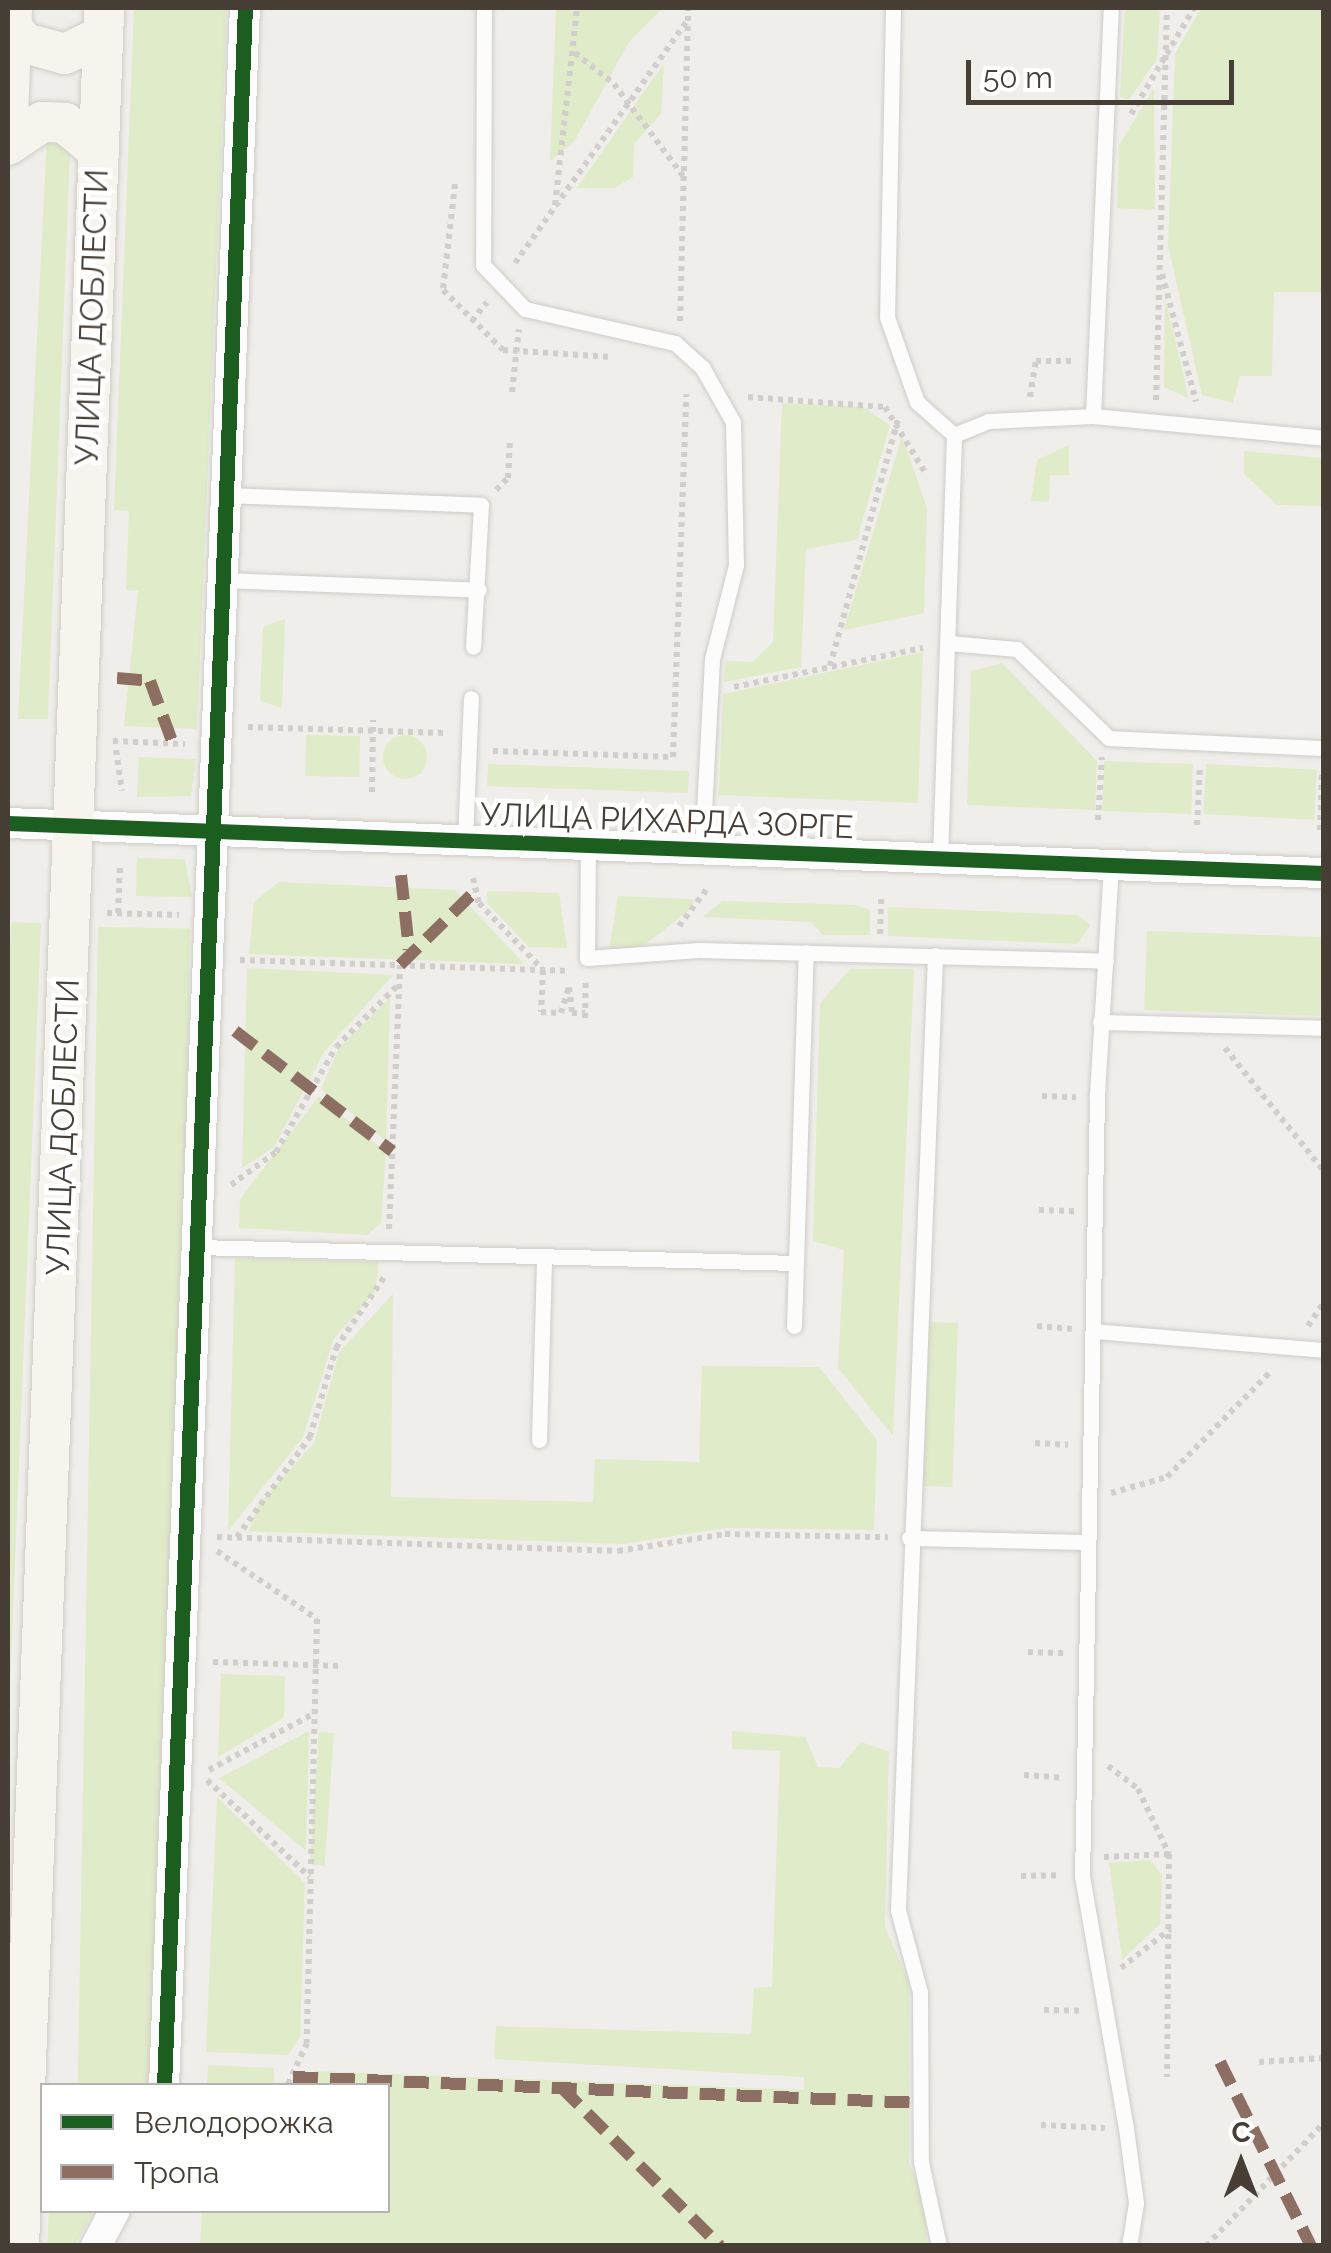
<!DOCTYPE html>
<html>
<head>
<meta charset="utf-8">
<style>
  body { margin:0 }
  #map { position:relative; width:1331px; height:2253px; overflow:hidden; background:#f0eeea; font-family:Raleway,sans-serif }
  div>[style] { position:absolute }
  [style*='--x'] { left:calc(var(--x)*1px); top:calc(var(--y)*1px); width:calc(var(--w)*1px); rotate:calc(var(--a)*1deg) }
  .green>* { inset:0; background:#e0ebca; transform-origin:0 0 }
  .round { border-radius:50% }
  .path>* { height:6px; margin-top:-3px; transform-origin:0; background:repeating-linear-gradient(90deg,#d1cecb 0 5px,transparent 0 10px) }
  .roads { filter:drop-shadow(0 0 2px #ceccc7) drop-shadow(0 0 2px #ceccc7) }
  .lane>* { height:15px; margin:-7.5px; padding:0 7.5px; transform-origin:7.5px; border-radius:7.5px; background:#fdfcfc }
  .street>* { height:30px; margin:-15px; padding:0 15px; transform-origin:15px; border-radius:15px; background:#fdfcfc }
  .secondary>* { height:40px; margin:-20px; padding:0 20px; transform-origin:20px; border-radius:20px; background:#f7f4ee }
  .quiet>* { height:12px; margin-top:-6px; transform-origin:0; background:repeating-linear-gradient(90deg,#8d6e63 0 25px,transparent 0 37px) }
  .cycleway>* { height:15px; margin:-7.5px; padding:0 7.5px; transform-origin:7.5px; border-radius:7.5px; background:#1b5e20 }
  span { translate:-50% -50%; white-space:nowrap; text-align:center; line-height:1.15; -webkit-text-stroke:9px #fff; paint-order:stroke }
  .street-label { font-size:32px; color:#473f36 }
  .frame { position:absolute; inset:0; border:10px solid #473f36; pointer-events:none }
  .legend { position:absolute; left:40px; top:2083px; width:350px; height:130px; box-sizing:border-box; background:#fff; border:2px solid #b5b2af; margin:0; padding:12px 18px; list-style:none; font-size:30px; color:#473f36 }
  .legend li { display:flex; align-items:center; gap:20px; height:50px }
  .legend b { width:50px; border:2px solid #b5b2af }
  .north { position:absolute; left:1191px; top:2113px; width:100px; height:100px; -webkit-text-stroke:8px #fff; paint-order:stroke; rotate:0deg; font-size:28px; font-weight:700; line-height:40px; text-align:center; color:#473f36 }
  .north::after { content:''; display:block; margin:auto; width:35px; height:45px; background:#473f36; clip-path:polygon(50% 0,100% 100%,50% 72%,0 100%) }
  .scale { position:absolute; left:966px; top:60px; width:268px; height:45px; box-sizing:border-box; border:5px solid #473f36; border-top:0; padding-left:12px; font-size:30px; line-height:35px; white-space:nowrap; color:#473f36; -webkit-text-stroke:8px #fff; paint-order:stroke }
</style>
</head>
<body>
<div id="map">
  <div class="green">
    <i style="clip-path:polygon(134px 8px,227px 8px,197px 729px,124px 726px,138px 591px,126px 590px,129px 511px,114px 510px)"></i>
    <i style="clip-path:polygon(556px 8px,663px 8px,629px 42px,574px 142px,550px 161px)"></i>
    <i style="clip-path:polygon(1125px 8px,1160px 8px,1157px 59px,1129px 100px,1120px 97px)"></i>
    <i style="clip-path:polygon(1201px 8px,1323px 8px,1323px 292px,1274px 292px,1272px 376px,1240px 376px,1233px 403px,1202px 395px,1168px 246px,1175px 54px)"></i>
    <i style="clip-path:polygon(664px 63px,661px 114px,634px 144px,633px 177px,615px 188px,577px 188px)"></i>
    <i style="clip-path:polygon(1154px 88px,1155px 210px,1117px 208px,1119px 145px)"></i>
    <i style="clip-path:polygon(47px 135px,70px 151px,48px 719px,18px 719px)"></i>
    <i style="clip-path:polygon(1165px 298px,1184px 376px,1188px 398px,1164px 387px)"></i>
    <i style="clip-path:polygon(782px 403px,863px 407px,890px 425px,857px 540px,806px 549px,801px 667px,724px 682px,725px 661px,753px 662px,773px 642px)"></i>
    <i style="clip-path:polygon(902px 436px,927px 508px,924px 613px,844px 630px)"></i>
    <i style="clip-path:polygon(1069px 445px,1069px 475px,1050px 475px,1049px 502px,1031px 501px,1037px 460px)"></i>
    <i style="clip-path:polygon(1244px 451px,1323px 458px,1323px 506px,1277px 505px,1244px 474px)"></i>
    <i style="clip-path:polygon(285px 619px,282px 708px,260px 701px,263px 627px)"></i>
    <i style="clip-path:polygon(923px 652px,918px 803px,719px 795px,723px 694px)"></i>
    <i style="clip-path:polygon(1002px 663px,1097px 761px,1095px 810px,967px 805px,971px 671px)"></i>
    <i style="left:306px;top:735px;width:54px;height:41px;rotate:1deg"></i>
    <i class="round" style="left:383px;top:735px;width:44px;height:44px"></i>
    <i style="clip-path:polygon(139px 757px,196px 759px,191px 796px,137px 797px)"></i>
    <i style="left:1104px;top:761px;width:89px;height:50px;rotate:2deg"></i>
    <i style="left:488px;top:764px;width:201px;height:22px;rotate:2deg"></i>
    <i style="left:1206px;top:764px;width:111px;height:50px;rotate:3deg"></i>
    <i style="clip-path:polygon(137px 858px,185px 859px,192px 897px,136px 896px)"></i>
    <i style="clip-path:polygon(279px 882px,455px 890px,524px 964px,249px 954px,254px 902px)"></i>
    <i style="clip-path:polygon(487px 891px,559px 893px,567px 948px,529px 947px,487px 903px)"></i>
    <i style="clip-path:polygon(618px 896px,693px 899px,692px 908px,638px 950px,609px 950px)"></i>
    <i style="clip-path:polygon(722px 901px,856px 905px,870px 910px,870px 935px,823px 935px,811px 922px,703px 917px)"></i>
    <i style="clip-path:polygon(888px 907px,1078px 915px,1090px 925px,1078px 944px,888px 936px)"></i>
    <i style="clip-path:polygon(11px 922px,41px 923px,8px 1735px,8px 1002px)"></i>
    <i style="left:98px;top:927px;width:92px;height:1159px;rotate:1deg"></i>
    <i style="left:1147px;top:931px;width:176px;height:79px;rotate:2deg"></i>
    <i style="clip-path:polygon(247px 968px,393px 975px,324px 1052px,274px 1147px,242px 1168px)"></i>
    <i style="clip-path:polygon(850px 969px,914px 969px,893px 1436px,838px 1368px,844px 1250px,813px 1241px,820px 1003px)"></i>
    <i style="clip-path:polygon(390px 998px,386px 1141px,321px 1089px,339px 1048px)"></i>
    <i style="clip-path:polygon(319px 1096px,386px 1152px,381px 1223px,367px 1235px,239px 1228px,240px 1199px)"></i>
    <i style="clip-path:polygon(235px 1258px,379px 1262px,375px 1292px,334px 1338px,303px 1437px,228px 1531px)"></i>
    <i style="clip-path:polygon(393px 1294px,391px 1497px,593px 1502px,595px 1459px,699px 1462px,702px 1366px,819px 1367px,877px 1440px,874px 1530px,725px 1528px,623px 1544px,249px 1531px,258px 1505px,314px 1443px,339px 1352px)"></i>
    <i style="left:929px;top:1322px;width:29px;height:164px;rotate:2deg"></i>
    <i style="clip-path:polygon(221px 1674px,285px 1676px,284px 1718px,218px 1757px)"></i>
    <i style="clip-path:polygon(309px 1731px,309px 1732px,306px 1851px,219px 1778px)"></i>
    <i style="clip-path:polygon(732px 1731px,805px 1737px,818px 1767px,839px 1768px,861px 1742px,889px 1752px,885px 1927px,909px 1982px,909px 2163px,924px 2197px,927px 2245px,200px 2246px,202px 2211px,388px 2210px,388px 2086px,300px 2085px,315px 2071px,804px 2090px,804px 2077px,494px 2059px,496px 2026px,751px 2034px,754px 1988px,772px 1987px,780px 1751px,732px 1749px)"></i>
    <i style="left:319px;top:1732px;width:15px;height:133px;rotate:4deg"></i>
    <i style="clip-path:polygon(217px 1797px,305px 1883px,300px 2037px,288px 2055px,206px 2052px)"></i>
    <i style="clip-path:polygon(1151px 1860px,1162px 1876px,1160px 1924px,1122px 1960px,1109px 1863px)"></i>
    <i style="clip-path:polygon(208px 2065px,274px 2068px,274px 2085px,207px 2085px)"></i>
    <i style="clip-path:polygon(49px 2211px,49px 2210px,94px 2211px,75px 2245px,47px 2246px)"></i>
  </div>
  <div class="path">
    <i style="--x:575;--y:53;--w:50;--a:38.5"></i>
    <i style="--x:614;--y:84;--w:115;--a:53.1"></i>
    <i style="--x:1131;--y:114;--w:123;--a:-59.3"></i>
    <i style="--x:455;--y:184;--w:107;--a:96.5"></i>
    <i style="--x:443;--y:290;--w:85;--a:45"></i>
    <i style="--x:503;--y:350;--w:108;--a:3.7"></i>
    <i style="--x:555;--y:205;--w:198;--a:-83.6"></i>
    <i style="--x:515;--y:263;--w:298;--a:-54.6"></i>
    <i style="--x:1162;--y:274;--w:132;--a:75.1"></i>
    <i style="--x:472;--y:321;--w:24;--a:-52"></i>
    <i style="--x:680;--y:321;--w:313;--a:-88.5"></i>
    <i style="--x:512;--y:392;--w:63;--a:-83.7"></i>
    <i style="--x:748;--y:397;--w:137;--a:4.2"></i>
    <i style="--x:885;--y:407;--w:79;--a:58.5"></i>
    <i style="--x:1030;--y:397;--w:36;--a:-81"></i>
    <i style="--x:1036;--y:361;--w:39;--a:0"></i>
    <i style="--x:1156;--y:400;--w:392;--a:-88.4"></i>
    <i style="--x:496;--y:490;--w:17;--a:-45"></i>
    <i style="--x:508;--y:478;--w:36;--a:-87"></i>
    <i style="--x:830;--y:666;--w:256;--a:-74.6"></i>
    <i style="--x:734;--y:687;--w:193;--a:-11.7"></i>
    <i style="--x:248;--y:727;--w:199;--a:1.7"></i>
    <i style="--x:113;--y:741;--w:72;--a:2.4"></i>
    <i style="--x:116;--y:750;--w:41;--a:81.7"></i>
    <i style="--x:493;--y:751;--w:180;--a:1.9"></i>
    <i style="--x:673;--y:757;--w:363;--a:-87.9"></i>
    <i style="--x:372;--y:792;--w:72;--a:-89.2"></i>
    <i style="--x:1098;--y:820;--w:63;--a:-86.4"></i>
    <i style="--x:1197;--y:825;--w:60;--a:-87.1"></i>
    <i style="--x:1320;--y:830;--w:60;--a:-88.1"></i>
    <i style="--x:473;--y:878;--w:26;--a:77"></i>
    <i style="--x:479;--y:903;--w:93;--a:46.3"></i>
    <i style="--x:543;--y:970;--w:42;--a:92.7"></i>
    <i style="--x:541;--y:1012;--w:20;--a:3"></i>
    <i style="--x:561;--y:1013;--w:27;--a:-73"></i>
    <i style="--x:569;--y:987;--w:26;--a:83"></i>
    <i style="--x:572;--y:1013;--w:13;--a:0"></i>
    <i style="--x:107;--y:913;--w:72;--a:1.6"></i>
    <i style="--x:118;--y:913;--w:46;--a:-87.5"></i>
    <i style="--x:679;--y:926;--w:46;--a:-52.9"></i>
    <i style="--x:880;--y:934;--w:38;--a:-88"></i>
    <i style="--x:240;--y:960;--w:328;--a:1.9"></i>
    <i style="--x:585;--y:1018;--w:39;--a:-89"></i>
    <i style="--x:1225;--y:1048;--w:158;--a:51.2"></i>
    <i style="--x:1042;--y:1096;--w:34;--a:2"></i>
    <i style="--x:231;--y:1185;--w:56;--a:-36.3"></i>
    <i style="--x:276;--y:1152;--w:121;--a:-60.3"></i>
    <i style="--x:336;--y:1047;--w:89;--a:-45"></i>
    <i style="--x:1039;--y:1210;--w:36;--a:2"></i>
    <i style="--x:389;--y:1229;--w:264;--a:-87.6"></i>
    <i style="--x:1037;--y:1326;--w:35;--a:5"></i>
    <i style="--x:1308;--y:1326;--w:29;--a:-56"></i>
    <i style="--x:1035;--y:1443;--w:33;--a:3"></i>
    <i style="--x:1111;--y:1493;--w:58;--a:-15.9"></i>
    <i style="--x:1167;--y:1477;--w:148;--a:-45.5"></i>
    <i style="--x:217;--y:1537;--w:401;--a:2"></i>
    <i style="--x:618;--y:1551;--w:108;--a:-9"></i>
    <i style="--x:725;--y:1534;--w:163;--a:1.1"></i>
    <i style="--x:237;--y:1537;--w:124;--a:-53.9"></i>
    <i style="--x:310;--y:1437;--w:93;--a:-73.7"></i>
    <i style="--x:336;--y:1348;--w:87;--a:-55.8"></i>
    <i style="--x:217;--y:1551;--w:121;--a:34.2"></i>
    <i style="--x:317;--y:1619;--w:424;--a:91.4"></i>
    <i style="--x:307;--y:2043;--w:47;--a:114.9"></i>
    <i style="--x:1028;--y:1652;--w:37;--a:2"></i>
    <i style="--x:213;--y:1662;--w:129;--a:1.8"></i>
    <i style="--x:1108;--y:1766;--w:38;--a:37"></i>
    <i style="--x:1138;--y:1789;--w:72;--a:64.5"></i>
    <i style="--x:1169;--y:1854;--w:223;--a:90.5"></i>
    <i style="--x:209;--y:1770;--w:120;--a:-28.3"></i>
    <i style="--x:1024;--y:1775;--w:39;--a:4"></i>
    <i style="--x:207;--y:1780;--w:141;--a:43.3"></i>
    <i style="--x:1104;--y:1857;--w:65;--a:-2.6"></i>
    <i style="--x:1021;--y:1876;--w:39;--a:-1"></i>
    <i style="--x:1121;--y:1968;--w:63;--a:-38.5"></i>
    <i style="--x:1044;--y:2010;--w:39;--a:1"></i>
    <i style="--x:1259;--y:2062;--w:65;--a:-3.5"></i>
    <i style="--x:1041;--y:2125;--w:64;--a:2.7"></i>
    <i style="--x:1206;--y:2246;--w:170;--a:-46.2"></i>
  </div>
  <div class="roads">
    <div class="lane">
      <i style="--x:484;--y:8;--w:257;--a:90.2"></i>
      <i style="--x:483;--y:265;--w:61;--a:46.3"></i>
      <i style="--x:525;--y:309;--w:154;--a:12.8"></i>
      <i style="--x:675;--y:343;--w:36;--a:42"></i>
      <i style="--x:702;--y:367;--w:63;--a:60.6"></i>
      <i style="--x:733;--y:422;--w:143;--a:88.8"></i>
      <i style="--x:736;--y:565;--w:97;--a:104.3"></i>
      <i style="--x:712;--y:659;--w:190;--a:93"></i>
      <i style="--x:893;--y:8;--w:309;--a:91.1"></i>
      <i style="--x:887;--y:317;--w:90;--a:70.6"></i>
      <i style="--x:917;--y:402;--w:50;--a:41.7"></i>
      <i style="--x:1093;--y:416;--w:408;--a:-87.5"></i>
      <i style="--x:954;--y:435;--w:37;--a:-22"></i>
      <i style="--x:988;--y:421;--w:105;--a:-2.7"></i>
      <i style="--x:1093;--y:416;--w:232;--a:5.4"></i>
      <i style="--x:226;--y:495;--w:255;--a:2.2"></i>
      <i style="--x:481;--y:505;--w:142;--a:93.2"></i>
      <i style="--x:223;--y:580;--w:256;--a:2.2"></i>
      <i style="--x:948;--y:643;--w:69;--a:5"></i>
      <i style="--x:1017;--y:649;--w:128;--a:44.1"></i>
      <i style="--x:1109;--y:738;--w:215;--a:2.7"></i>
      <i style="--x:465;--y:840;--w:142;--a:-87.6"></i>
      <i style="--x:588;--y:845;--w:113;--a:90.5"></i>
      <i style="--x:587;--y:958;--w:112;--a:-4.1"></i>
      <i style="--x:699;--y:950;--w:407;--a:1.5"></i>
      <i style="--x:940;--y:858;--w:423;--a:-88.1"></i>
      <i style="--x:1111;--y:865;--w:232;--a:93.5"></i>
      <i style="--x:1097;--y:1097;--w:779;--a:91.1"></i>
      <i style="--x:1082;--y:1876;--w:256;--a:80.1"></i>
      <i style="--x:1126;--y:2128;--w:76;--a:82.4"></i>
      <i style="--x:1136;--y:2203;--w:44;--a:99.2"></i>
      <i style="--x:935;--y:955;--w:956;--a:92.22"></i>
      <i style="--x:898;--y:1910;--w:85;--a:75"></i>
      <i style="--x:920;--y:1992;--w:170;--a:89.7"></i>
      <i style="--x:921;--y:2162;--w:86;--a:77.9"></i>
      <i style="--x:1100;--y:1022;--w:224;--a:1.5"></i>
      <i style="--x:197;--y:1247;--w:598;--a:1.53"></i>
      <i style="--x:794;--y:1326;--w:374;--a:-88.2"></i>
      <i style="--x:1093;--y:1331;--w:232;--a:4.7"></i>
      <i style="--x:539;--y:1440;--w:184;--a:-88.4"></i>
      <i style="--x:909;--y:1538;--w:178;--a:1.3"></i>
    </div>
    <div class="street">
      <i style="--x:8;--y:823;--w:1317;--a:2.18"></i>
      <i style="--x:164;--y:2086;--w:2080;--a:-87.77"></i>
      <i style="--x:96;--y:2246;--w:41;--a:-62.2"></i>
    </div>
    <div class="secondary">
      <i style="--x:11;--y:27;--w:21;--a:49"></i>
      <i style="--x:25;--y:43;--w:41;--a:15.4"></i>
      <i style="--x:65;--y:54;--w:41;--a:-25.9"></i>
      <i style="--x:8;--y:119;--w:111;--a:-87.9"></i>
      <i style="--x:8;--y:145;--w:41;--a:-34.1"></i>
      <i style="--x:42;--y:122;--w:23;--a:2"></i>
      <i style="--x:65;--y:123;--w:43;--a:40.3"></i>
      <i style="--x:19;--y:2246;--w:2240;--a:-87.82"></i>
    </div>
  </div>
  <div class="quiet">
    <i style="--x:117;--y:678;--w:33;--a:5"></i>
    <i style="--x:150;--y:681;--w:67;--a:69.9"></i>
    <i style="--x:401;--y:875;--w:75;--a:83.9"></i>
    <i style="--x:400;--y:965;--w:103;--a:-44.6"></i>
    <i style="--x:235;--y:1031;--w:198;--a:37.4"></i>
    <i style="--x:1220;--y:2062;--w:205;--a:63.7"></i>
    <i style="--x:293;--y:2077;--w:629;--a:2.37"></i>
    <i style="--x:561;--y:2087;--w:225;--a:45"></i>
  </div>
  <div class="cycleway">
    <i style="--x:8;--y:823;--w:1317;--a:2.18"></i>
    <i style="--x:164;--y:2086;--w:2080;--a:-87.77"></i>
  </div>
  <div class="street-label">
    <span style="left:92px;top:317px;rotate:-88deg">УЛИЦА ДОБЛЕСТИ</span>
    <span style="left:667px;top:821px;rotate:2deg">УЛИЦА РИХАРДА ЗОРГЕ</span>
    <span style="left:63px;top:1127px;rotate:-88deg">УЛИЦА ДОБЛЕСТИ</span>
  </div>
  <div class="frame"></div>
  <ul class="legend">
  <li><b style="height:12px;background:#1b5e20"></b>Велодорожка</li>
  <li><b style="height:12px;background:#8d6e63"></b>Тропа</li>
  </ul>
  <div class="north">С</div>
  <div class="scale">50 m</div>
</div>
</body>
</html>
